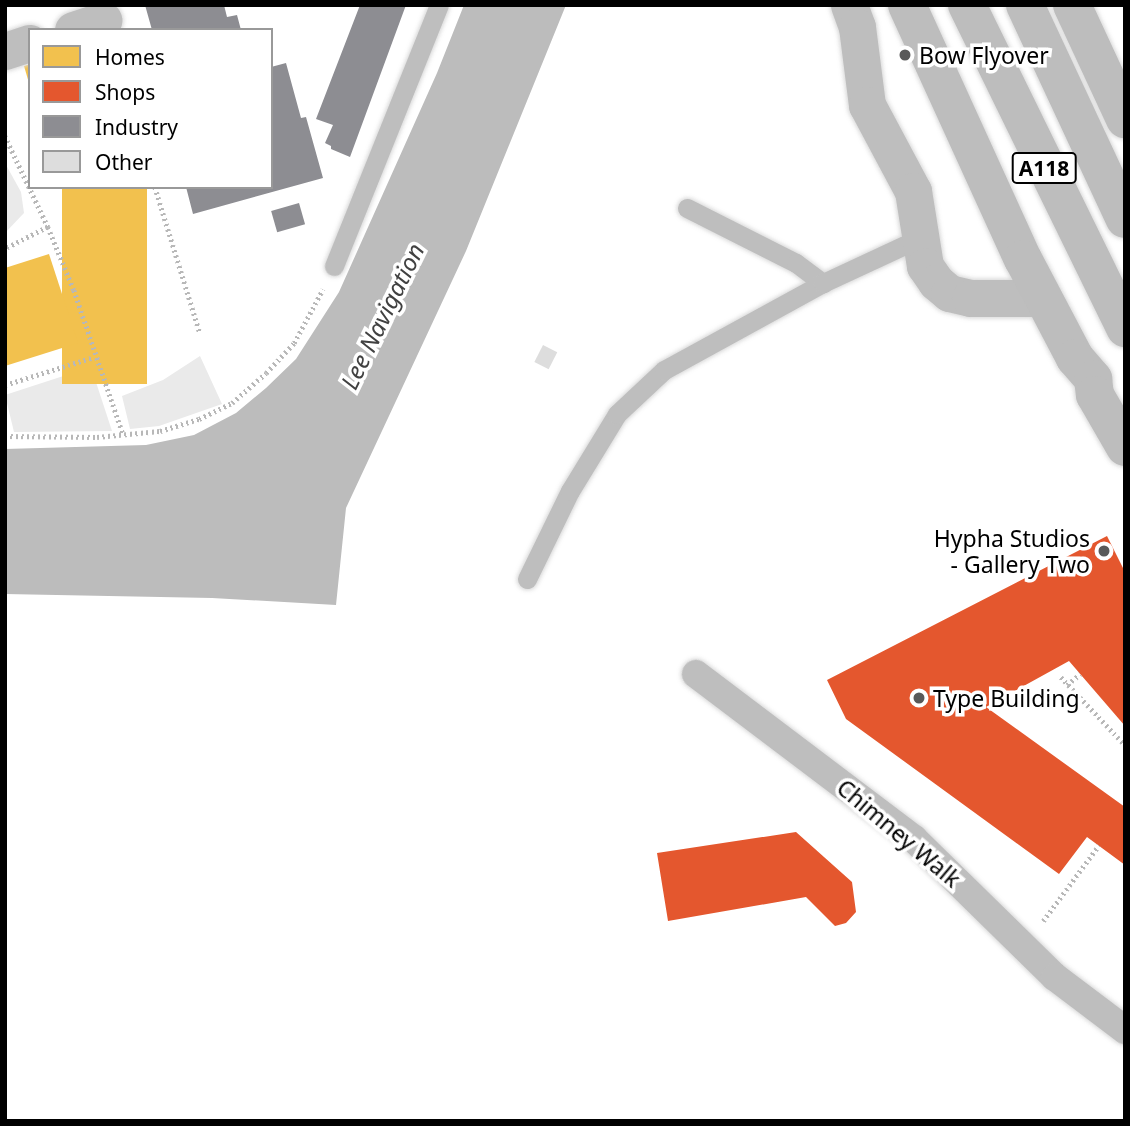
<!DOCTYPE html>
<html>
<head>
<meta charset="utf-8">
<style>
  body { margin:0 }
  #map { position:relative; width:1130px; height:1126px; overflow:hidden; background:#fff; font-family:"Noto Sans",sans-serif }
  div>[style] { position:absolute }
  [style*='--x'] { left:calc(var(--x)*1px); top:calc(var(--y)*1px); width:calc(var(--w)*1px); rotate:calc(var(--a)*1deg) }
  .green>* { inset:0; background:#eaeaea }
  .water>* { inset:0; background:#bcbcbc }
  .homes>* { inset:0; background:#f2c14e; transform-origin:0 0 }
  .shops>* { inset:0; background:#e4572e }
  .industry>* { inset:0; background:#8d8d92; transform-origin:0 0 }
  .building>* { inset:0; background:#ddd; transform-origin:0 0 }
  .path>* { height:4.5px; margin-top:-2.25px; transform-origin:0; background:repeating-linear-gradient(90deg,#b8b8b8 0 2px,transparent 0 5.5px) }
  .roads { filter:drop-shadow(0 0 2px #dbdbdb) drop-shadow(0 0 2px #dbdbdb) }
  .service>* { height:19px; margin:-9.5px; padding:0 9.5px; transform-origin:9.5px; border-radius:9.5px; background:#bebebe }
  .pedestrian>* { height:28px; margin:-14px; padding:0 14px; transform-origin:14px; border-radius:14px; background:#bebebe }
  .minor>* { height:37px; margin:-18.5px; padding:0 18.5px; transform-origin:18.5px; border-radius:18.5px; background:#bebebe }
  .primary>* { height:38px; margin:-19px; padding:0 19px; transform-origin:19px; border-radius:19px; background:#bdbdbd }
  .dots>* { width:19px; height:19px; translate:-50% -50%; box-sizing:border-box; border:4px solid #fff; border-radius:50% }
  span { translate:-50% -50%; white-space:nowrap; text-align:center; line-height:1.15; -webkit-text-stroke:7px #fff; paint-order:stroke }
  .shield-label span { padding:2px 5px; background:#fff; border:2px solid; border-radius:5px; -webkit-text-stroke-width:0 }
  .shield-label { font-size:21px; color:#000; font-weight:700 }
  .poi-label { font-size:23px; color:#000 }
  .left { translate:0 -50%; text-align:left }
  .right { translate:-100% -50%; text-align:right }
  .street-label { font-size:23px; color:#000 }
  .water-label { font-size:24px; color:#414141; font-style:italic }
  .frame { position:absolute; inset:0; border:7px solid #000; pointer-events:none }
  .legend { position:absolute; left:28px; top:28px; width:245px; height:161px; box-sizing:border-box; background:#fff; border:2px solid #999; margin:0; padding:9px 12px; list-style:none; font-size:21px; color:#000 }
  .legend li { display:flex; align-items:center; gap:14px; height:35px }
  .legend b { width:35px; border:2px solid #999 }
</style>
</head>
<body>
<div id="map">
  <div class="green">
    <i style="clip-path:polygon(5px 163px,21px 192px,24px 213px,5px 233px)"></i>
    <i style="clip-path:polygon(200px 356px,222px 404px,159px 426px,130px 429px,122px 396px,163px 380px)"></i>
    <i style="clip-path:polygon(91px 367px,112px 431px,14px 432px,5px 395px)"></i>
  </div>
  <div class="water">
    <i style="clip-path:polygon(464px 5px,566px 5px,466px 251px,346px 508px,336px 605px,212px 598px,5px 594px,5px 449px,146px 445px,194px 435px,236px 413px,266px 388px,296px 359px,339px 292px,437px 73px)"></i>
  </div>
  <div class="homes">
    <i style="clip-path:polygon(30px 64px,30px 83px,29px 83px,24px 66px)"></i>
    <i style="left:62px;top:187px;width:85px;height:197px"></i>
    <i style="clip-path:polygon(49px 254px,78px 343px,5px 366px,5px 268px)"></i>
  </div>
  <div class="shops">
    <i style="clip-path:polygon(1107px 536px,1125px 572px,1125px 726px,1069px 661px,986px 707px,1125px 807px,1125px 865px,1087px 837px,1059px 874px,846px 719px,827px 680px)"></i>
    <i style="clip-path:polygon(796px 832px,852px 882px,856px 912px,846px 923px,835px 926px,806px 897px,668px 921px,657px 853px)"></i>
  </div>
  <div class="industry">
    <i style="clip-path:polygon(145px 5px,224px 5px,227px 17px,237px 15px,241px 30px,152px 30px)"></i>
    <i style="clip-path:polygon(360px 5px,406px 5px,350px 157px,331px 149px,331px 146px,325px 143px,333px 125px,316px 119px)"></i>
    <i style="clip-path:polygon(286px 63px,301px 118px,306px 117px,323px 178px,193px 214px,186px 187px,271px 187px,271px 67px)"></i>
    <i style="left:299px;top:203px;width:22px;height:29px;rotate:74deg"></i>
  </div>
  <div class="building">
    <i style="left:543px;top:345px;width:16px;height:19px;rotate:27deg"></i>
  </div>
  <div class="path">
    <i style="--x:5;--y:136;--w:101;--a:64.7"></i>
    <i style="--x:48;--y:227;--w:48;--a:152.9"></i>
    <i style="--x:155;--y:187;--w:153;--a:72.9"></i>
    <i style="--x:48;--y:227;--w:68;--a:67.6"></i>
    <i style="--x:74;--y:290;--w:152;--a:71.2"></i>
    <i style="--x:5;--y:385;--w:93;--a:-17.5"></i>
    <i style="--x:5;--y:436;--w:92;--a:0.6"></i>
    <i style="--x:97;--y:437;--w:63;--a:-5.4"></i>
    <i style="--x:160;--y:431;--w:41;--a:-17.1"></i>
    <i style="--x:199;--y:419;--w:37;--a:-26"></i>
    <i style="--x:232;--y:403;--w:45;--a:-41.4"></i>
    <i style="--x:266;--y:373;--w:41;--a:-47"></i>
    <i style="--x:294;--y:343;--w:61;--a:-61.8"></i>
    <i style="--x:1061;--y:677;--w:93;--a:46.7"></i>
    <i style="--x:1067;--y:685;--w:17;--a:-40"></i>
    <i style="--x:1043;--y:921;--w:94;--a:-53.6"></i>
  </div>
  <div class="roads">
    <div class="service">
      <i style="--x:687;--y:208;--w:122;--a:26.8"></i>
      <i style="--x:796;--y:263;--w:34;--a:37"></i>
      <i style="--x:334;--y:266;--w:281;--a:-68.1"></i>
      <i style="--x:527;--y:579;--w:98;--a:-64"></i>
      <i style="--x:570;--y:491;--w:90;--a:-58.6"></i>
      <i style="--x:617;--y:414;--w:64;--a:-43.1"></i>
      <i style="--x:664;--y:370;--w:181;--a:-28.7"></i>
      <i style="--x:823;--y:283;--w:107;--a:-24.9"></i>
    </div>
    <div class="pedestrian">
      <i style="--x:696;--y:674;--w:273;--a:37.1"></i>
      <i style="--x:914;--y:839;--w:197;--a:44.4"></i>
      <i style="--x:1055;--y:977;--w:88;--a:37.1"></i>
    </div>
    <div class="minor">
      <i style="--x:849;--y:5;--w:23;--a:70"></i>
      <i style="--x:857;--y:27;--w:79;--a:82.7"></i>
      <i style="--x:867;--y:105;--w:98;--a:61.9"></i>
      <i style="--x:913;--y:191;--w:76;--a:80.9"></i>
      <i style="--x:925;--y:266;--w:19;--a:55"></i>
      <i style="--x:936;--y:282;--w:17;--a:40"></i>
      <i style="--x:949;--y:293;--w:22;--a:13"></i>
      <i style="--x:970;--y:298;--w:73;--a:0"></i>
      <i style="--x:73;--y:30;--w:32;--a:-18"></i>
      <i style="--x:5;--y:51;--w:26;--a:-18"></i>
    </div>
    <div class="primary">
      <i style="--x:907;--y:5;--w:279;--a:65.5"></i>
      <i style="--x:1023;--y:259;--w:112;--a:62.3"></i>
      <i style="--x:1075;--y:358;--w:28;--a:49"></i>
      <i style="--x:1093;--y:379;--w:16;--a:83"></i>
      <i style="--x:1095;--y:395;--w:60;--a:60"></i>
      <i style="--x:967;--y:5;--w:360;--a:63.9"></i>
      <i style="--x:1025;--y:5;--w:236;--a:65"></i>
      <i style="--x:1072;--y:5;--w:126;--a:65.1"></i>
    </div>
  </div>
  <div class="dots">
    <i style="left:905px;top:55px;background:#595959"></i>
    <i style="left:1104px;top:551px;background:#595959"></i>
    <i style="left:919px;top:698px;background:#595959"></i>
  </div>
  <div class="shield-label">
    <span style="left:1044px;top:168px">A118</span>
  </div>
  <div class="poi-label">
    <span class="left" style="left:919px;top:55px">Bow Flyover</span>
    <span class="right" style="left:1090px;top:551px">Hypha Studios<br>- Gallery Two</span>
    <span class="left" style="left:933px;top:698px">Type Building</span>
  </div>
  <div class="street-label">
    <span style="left:899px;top:833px;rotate:40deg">Chimney Walk</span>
  </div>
  <div class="water-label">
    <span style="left:382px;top:316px;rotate:-64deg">Lee Navigation</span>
  </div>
  <div class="frame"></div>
  <ul class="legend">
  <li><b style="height:19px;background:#f2c14e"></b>Homes</li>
  <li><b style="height:19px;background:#e4572e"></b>Shops</li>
  <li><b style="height:19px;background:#8d8d92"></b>Industry</li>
  <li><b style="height:19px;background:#ddd"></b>Other</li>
  </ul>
</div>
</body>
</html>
